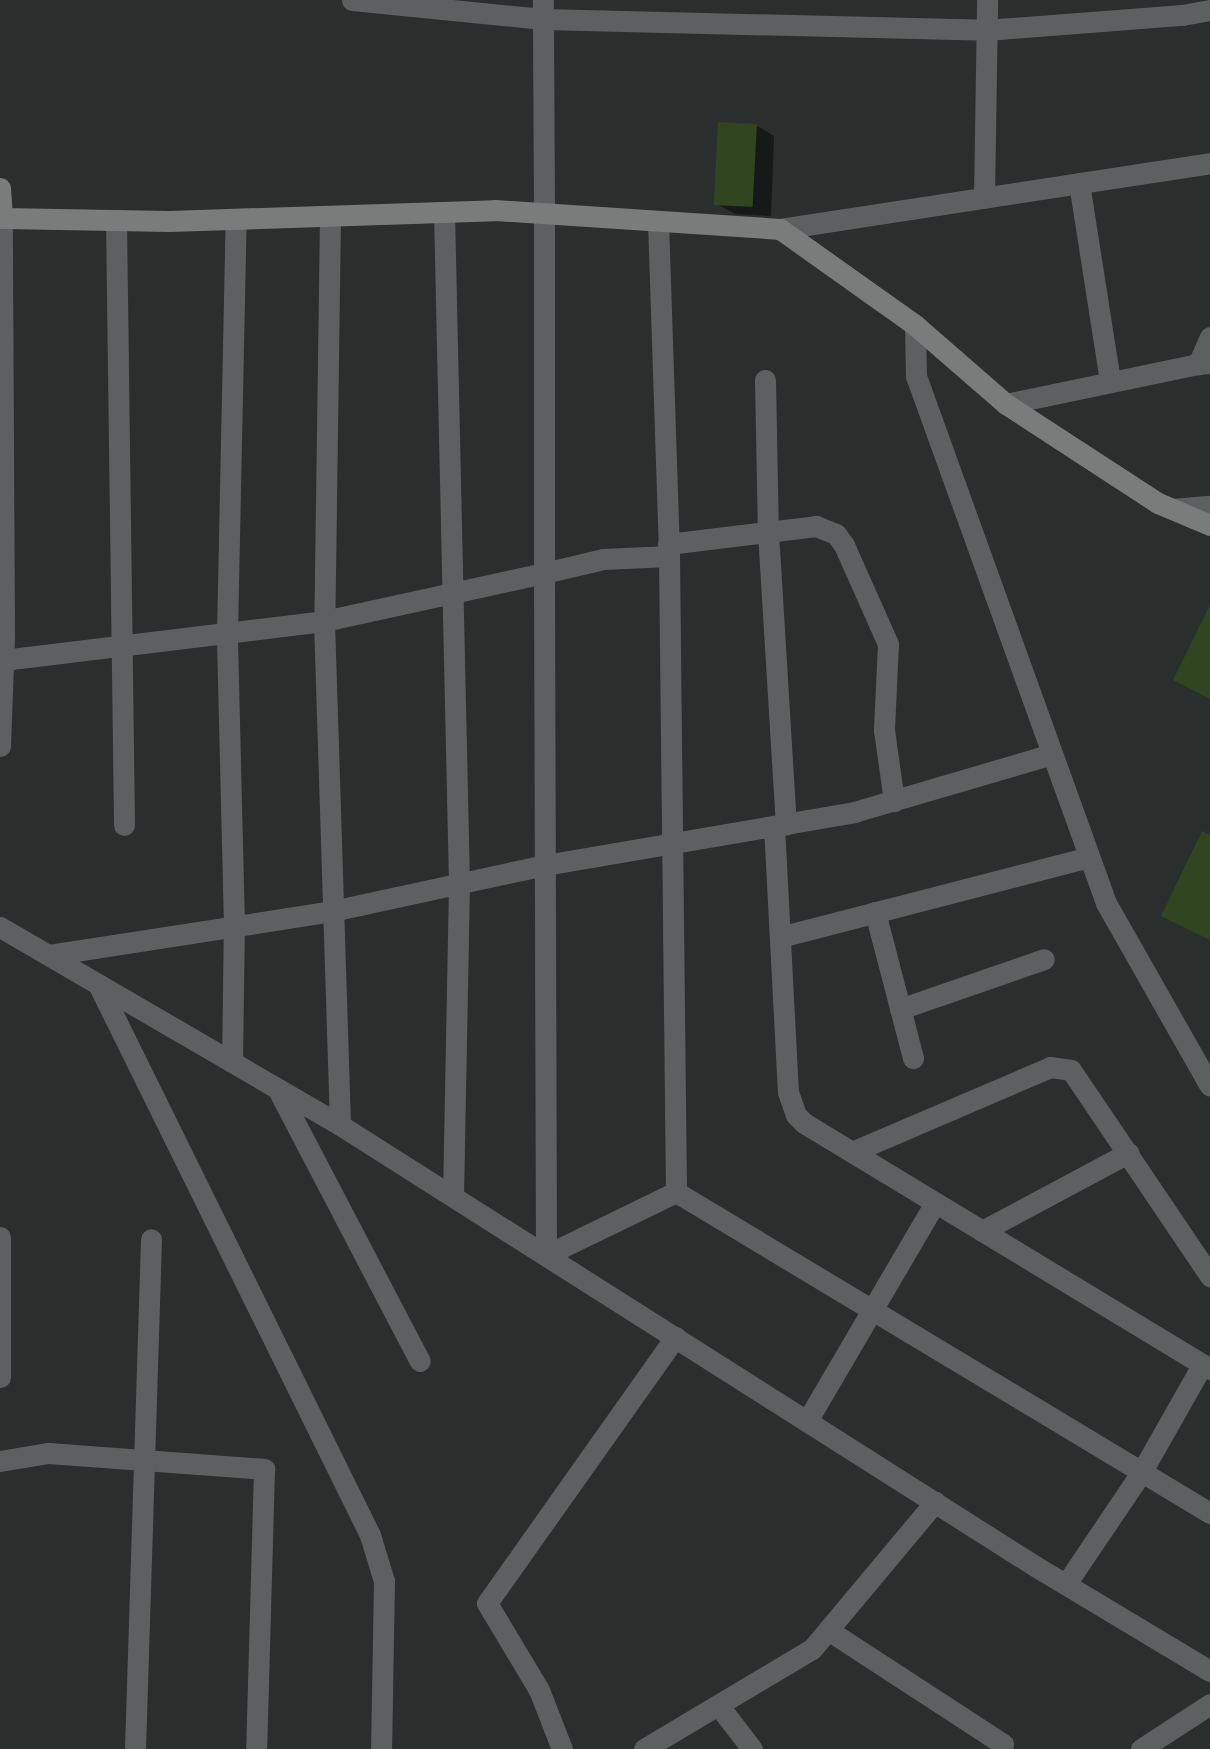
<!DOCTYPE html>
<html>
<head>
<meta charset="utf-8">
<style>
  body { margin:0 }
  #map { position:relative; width:1210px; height:1749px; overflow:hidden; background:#292f2c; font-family:"Golos Text",sans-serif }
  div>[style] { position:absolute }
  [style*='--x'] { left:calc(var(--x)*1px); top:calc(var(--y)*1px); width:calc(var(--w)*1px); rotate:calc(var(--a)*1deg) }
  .shadow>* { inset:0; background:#0007 }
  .building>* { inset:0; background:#314520; transform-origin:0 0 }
  .street>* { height:21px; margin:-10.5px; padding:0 10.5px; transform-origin:10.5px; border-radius:10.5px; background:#5d6060 }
  .secondary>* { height:21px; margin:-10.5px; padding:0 10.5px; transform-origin:10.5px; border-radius:10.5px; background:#787d7c }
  span { translate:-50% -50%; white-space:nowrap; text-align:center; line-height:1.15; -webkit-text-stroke:5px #292f2c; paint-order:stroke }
</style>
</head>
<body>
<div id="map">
  <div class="shadow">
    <i style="clip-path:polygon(757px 126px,774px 136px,771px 216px,735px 214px,717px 204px)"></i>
  </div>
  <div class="building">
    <i style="left:718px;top:122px;width:39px;height:83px;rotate:3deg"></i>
    <i style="clip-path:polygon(1210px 605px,1210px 699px,1173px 680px)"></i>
    <i style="clip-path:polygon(1202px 831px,1210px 835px,1210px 940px,1161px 916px)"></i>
  </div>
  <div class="street">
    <i style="--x:352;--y:0;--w:192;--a:5.7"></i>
    <i style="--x:543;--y:19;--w:443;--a:1.4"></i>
    <i style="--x:986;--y:30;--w:197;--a:-4.4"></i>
    <i style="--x:1182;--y:15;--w:28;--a:-10"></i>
    <i style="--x:1079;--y:183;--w:201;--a:81.1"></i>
    <i style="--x:984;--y:198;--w:198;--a:-89.1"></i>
    <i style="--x:444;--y:212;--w:672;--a:88.72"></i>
    <i style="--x:459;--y:884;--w:312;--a:91.1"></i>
    <i style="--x:330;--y:216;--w:405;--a:90.8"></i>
    <i style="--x:324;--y:621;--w:504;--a:88.18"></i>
    <i style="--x:116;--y:220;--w:605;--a:89.24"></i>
    <i style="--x:658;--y:221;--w:335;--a:88.1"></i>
    <i style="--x:780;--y:229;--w:435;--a:-8.7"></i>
    <i style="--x:915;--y:325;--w:51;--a:88.9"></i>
    <i style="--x:916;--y:376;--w:560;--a:70.17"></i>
    <i style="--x:1106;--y:903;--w:210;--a:60.4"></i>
    <i style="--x:1210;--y:337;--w:30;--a:114"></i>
    <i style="--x:1198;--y:364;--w:12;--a:-5"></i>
    <i style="--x:765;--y:380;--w:152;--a:88.9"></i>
    <i style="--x:768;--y:532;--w:293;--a:86.5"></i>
    <i style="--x:1006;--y:404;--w:196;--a:-11.8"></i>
    <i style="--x:1172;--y:509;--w:38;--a:-5"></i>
    <i style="--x:668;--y:544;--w:149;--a:-6.9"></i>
    <i style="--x:816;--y:526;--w:22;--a:22"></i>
    <i style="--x:836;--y:534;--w:14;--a:54"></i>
    <i style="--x:844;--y:545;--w:108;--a:66"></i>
    <i style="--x:888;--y:644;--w:86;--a:92.7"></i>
    <i style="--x:884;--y:730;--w:72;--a:82"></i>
    <i style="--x:3;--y:660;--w:323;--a:-6.9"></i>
    <i style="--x:324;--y:621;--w:225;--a:-12.3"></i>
    <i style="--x:544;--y:573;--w:61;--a:-13.3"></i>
    <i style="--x:603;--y:559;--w:66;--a:-2.6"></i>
    <i style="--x:669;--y:556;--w:636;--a:89.37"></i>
    <i style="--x:676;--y:1192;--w:144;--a:154.1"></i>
    <i style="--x:546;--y:1255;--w:682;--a:-90.17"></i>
    <i style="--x:544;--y:573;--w:360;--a:-90"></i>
    <i style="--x:544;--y:213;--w:213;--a:-90.3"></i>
    <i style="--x:0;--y:746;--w:109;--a:-87.9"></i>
    <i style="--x:4;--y:637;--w:419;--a:-90.3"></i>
    <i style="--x:774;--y:826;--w:266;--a:87"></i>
    <i style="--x:788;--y:1092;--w:24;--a:71"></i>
    <i style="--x:796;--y:1115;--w:11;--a:45"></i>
    <i style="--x:804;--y:1123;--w:475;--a:31.2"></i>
    <i style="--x:875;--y:912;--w:151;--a:75.4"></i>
    <i style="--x:0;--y:927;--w:393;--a:30.2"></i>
    <i style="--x:340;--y:1125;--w:823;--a:32.4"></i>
    <i style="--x:1035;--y:1566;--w:204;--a:31"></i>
    <i style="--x:780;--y:937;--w:319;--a:-14.5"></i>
    <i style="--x:49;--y:955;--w:286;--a:-8.8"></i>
    <i style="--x:332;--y:911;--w:218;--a:-12.2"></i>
    <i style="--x:545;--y:865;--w:314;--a:-9.7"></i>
    <i style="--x:854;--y:812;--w:206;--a:-16.3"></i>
    <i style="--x:98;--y:984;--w:614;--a:63.73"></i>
    <i style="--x:370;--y:1535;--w:48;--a:73.1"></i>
    <i style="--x:384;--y:1581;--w:168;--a:91"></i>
    <i style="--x:900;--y:1009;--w:152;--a:-19.1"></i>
    <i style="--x:232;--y:1062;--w:136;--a:-89.2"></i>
    <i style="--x:234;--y:926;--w:293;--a:-91.4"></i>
    <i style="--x:227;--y:633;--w:414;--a:-88.8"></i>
    <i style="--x:277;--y:1088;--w:308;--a:62.4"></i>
    <i style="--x:852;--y:1152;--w:215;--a:-23.2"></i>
    <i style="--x:1050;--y:1067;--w:21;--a:8"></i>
    <i style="--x:1071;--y:1070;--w:249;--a:56"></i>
    <i style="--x:676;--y:1192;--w:623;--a:31.01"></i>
    <i style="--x:982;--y:1231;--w:166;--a:-28.1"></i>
    <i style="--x:0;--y:1237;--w:140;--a:90"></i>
    <i style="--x:807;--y:1421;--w:253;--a:-59.6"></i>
    <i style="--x:0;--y:1461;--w:49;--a:-9.5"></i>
    <i style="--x:48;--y:1453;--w:217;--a:4.2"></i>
    <i style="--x:264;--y:1469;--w:280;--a:91.6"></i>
    <i style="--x:1066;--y:1584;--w:134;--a:-56"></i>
    <i style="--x:1141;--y:1473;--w:124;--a:-60.5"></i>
    <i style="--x:828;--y:1630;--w:209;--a:33.1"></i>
    <i style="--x:719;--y:1706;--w:54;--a:52.5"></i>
    <i style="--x:135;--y:1749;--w:510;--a:-88.2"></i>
    <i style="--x:562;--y:1749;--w:63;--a:-111.3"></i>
    <i style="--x:539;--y:1690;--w:101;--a:-120.9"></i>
    <i style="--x:487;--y:1603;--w:326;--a:-54.7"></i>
    <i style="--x:644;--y:1749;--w:196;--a:-30.8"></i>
    <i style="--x:812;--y:1649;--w:192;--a:-50.1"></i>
    <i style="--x:1141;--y:1749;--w:82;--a:-33.1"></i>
  </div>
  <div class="secondary">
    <i style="--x:0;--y:188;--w:30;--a:86"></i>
    <i style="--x:2;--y:218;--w:167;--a:1"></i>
    <i style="--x:169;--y:221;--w:326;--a:-1.9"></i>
    <i style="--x:495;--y:210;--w:286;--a:3.8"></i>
    <i style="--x:780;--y:229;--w:166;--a:35.4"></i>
    <i style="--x:915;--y:325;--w:121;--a:41"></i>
    <i style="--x:1006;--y:404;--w:181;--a:33.1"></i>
    <i style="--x:1158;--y:503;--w:56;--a:22.9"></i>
  </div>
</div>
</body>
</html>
